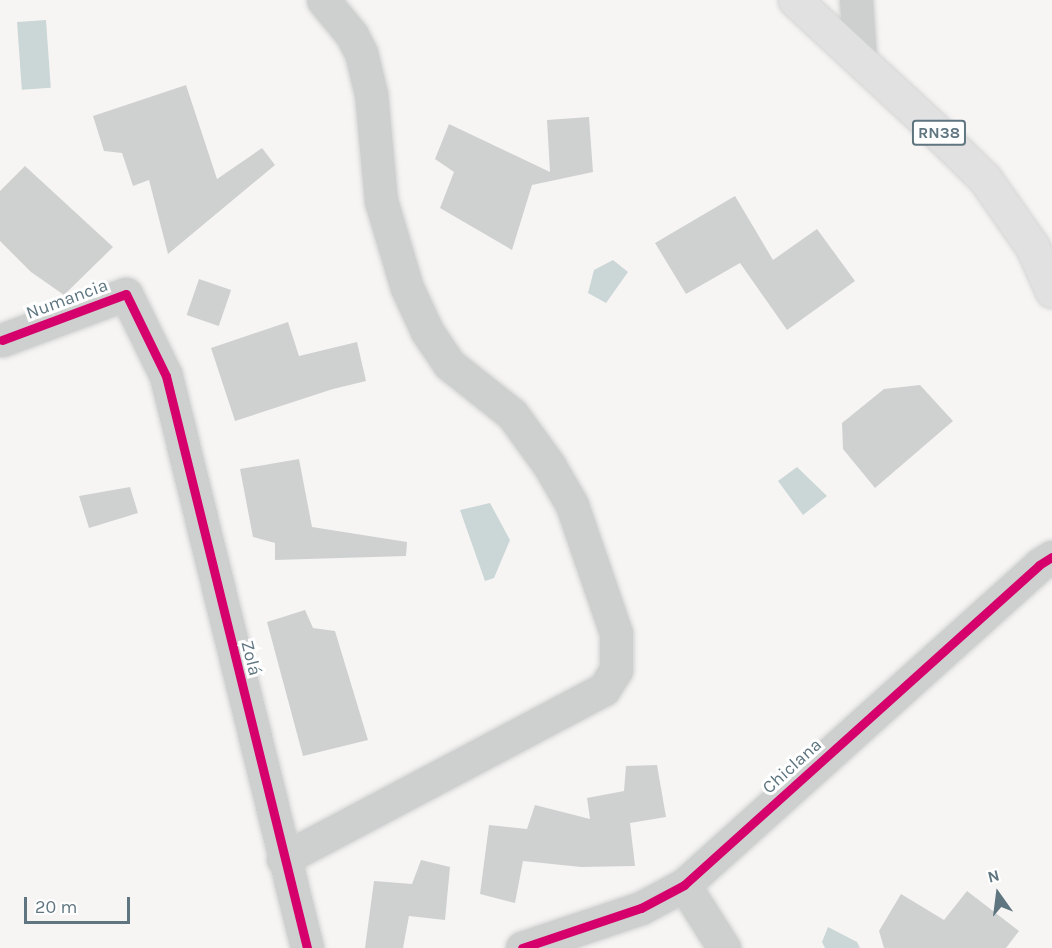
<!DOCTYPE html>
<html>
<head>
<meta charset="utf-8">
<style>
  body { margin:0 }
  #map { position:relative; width:1052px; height:948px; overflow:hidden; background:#f6f5f4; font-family:Karla,sans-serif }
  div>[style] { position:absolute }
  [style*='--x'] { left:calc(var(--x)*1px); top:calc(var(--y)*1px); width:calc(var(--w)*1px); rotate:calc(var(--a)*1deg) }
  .water>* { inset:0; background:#cbd6d7; transform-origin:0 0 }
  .building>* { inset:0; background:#cfd1d1; transform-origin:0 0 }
  .roads { filter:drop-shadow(0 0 2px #d3d3d3) drop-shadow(0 0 2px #d3d3d3) }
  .minor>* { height:33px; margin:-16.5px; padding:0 16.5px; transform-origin:16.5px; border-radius:16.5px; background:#cecfcf }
  .major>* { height:33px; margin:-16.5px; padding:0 16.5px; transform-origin:16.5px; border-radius:16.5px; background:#e1e1e2 }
  .cycleway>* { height:9px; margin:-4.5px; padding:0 4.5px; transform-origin:4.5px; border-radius:4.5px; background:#d6006c }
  span { translate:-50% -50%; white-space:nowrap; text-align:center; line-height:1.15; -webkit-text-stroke:6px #fff; paint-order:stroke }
  .shield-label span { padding:2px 4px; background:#fff; border:2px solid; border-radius:4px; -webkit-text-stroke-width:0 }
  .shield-label { font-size:16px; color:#5f7681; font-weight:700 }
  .street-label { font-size:18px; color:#5f7681 }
  .north { position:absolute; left:968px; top:864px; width:60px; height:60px; -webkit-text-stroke:4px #fff; paint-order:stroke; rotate:346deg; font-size:16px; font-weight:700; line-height:24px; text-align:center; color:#5f7681 }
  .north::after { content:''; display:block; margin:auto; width:21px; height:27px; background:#5f7681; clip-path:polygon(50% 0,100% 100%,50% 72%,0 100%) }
  .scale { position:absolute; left:24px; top:897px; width:106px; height:27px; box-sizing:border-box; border:3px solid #5f7681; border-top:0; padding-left:8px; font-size:18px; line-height:21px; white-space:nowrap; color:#5f7681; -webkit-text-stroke:4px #fff; paint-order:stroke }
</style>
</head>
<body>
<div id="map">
  <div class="water">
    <i style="left:46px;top:20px;width:68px;height:29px;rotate:86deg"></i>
    <i style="clip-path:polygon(613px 260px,628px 272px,606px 303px,588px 293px,594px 270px)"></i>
    <i style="clip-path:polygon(797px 467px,827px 496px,803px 515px,778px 481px)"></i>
    <i style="clip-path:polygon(490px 503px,510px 540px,494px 578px,485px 581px,460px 510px)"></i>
    <i style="clip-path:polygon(828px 927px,857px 942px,860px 948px,825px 948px,822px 942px)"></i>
  </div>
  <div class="building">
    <i style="clip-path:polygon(186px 85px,217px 179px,262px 148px,275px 165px,168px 254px,149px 180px,133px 186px,122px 153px,104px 151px,93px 116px)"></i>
    <i style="clip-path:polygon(589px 117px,593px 172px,532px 185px,512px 250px,440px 208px,454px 172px,435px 159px,449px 124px,550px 172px,547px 120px)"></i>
    <i style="clip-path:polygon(25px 166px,113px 247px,64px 295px,31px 272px,0 241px,0 191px)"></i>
    <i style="clip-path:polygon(735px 196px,773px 260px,817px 229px,855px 281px,787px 330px,740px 263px,686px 294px,655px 243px)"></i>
    <i style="left:199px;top:279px;width:34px;height:38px;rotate:19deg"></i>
    <i style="clip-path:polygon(288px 322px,299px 356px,357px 342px,366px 381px,333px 389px,235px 421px,211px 348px)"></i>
    <i style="clip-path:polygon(920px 385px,953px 421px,875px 488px,843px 449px,842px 423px,884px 389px)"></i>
    <i style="clip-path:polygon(299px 459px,312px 527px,407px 542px,406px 556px,275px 560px,275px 543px,253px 537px,240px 469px)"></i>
    <i style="clip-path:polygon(130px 487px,138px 513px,89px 528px,79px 496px)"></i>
    <i style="clip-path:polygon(305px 610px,313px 628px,335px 631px,368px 740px,303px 756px,267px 622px)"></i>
    <i style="clip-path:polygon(657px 765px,666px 817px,630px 823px,635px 866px,581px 867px,523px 861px,515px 903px,480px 894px,489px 825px,527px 829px,535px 805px,590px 819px,587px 798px,624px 791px,626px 766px)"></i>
    <i style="clip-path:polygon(421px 860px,450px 867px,445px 920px,409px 916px,403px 948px,365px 948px,374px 881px,412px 884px)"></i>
    <i style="clip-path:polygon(967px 891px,1019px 931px,1006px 948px,884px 948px,879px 931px,901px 894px,944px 920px)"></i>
  </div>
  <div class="roads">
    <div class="minor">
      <i style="--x:856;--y:0;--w:59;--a:86.1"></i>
      <i style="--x:2;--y:340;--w:132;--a:-20.4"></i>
      <i style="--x:126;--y:294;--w:91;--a:64"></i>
      <i style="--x:166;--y:376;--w:589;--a:76.15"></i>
      <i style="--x:283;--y:859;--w:363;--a:-27.9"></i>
      <i style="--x:604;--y:689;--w:22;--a:-58"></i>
      <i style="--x:616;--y:670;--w:37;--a:-90"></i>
      <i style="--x:616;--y:633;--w:135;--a:-109"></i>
      <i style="--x:572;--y:505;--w:46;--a:-119.9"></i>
      <i style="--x:549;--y:465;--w:63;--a:-126"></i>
      <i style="--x:512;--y:414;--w:80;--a:-141.6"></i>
      <i style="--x:449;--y:364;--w:40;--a:-124"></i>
      <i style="--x:427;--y:331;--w:47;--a:-114.9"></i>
      <i style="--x:407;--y:288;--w:91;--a:-106.6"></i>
      <i style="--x:381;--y:201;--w:107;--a:-95.3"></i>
      <i style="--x:371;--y:94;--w:42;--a:-103.7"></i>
      <i style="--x:361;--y:53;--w:20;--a:-117"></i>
      <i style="--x:352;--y:35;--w:45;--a:-129.6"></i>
      <i style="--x:684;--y:885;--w:75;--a:57.6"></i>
      <i style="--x:522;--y:948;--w:126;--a:-18.6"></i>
      <i style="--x:641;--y:908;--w:49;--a:-28.1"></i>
      <i style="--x:684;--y:885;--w:478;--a:-42"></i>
      <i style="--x:1039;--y:565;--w:15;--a:-32"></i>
    </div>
    <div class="major">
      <i style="--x:795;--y:0;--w:188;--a:42.8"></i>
      <i style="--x:933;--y:128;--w:73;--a:44.4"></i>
      <i style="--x:985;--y:179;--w:82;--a:55"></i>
      <i style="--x:1032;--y:246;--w:49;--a:66"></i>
    </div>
  </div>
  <div class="cycleway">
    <i style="--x:2;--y:340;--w:132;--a:-20.4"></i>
    <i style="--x:126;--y:294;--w:91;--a:64"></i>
    <i style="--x:166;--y:376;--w:589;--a:76.15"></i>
    <i style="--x:522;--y:948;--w:126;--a:-18.6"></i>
    <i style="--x:641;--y:908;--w:49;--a:-28.1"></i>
    <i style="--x:684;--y:885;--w:478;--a:-42"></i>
    <i style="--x:1039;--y:565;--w:15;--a:-32"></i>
  </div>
  <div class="shield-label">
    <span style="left:939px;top:133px">RN38</span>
  </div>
  <div class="street-label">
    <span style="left:67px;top:299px;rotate:-20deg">Numancia</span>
    <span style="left:251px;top:658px;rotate:76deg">Zolá</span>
    <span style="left:792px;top:766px;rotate:-42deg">Chiclana</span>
  </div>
  <div class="north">N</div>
  <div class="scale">20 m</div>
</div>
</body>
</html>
